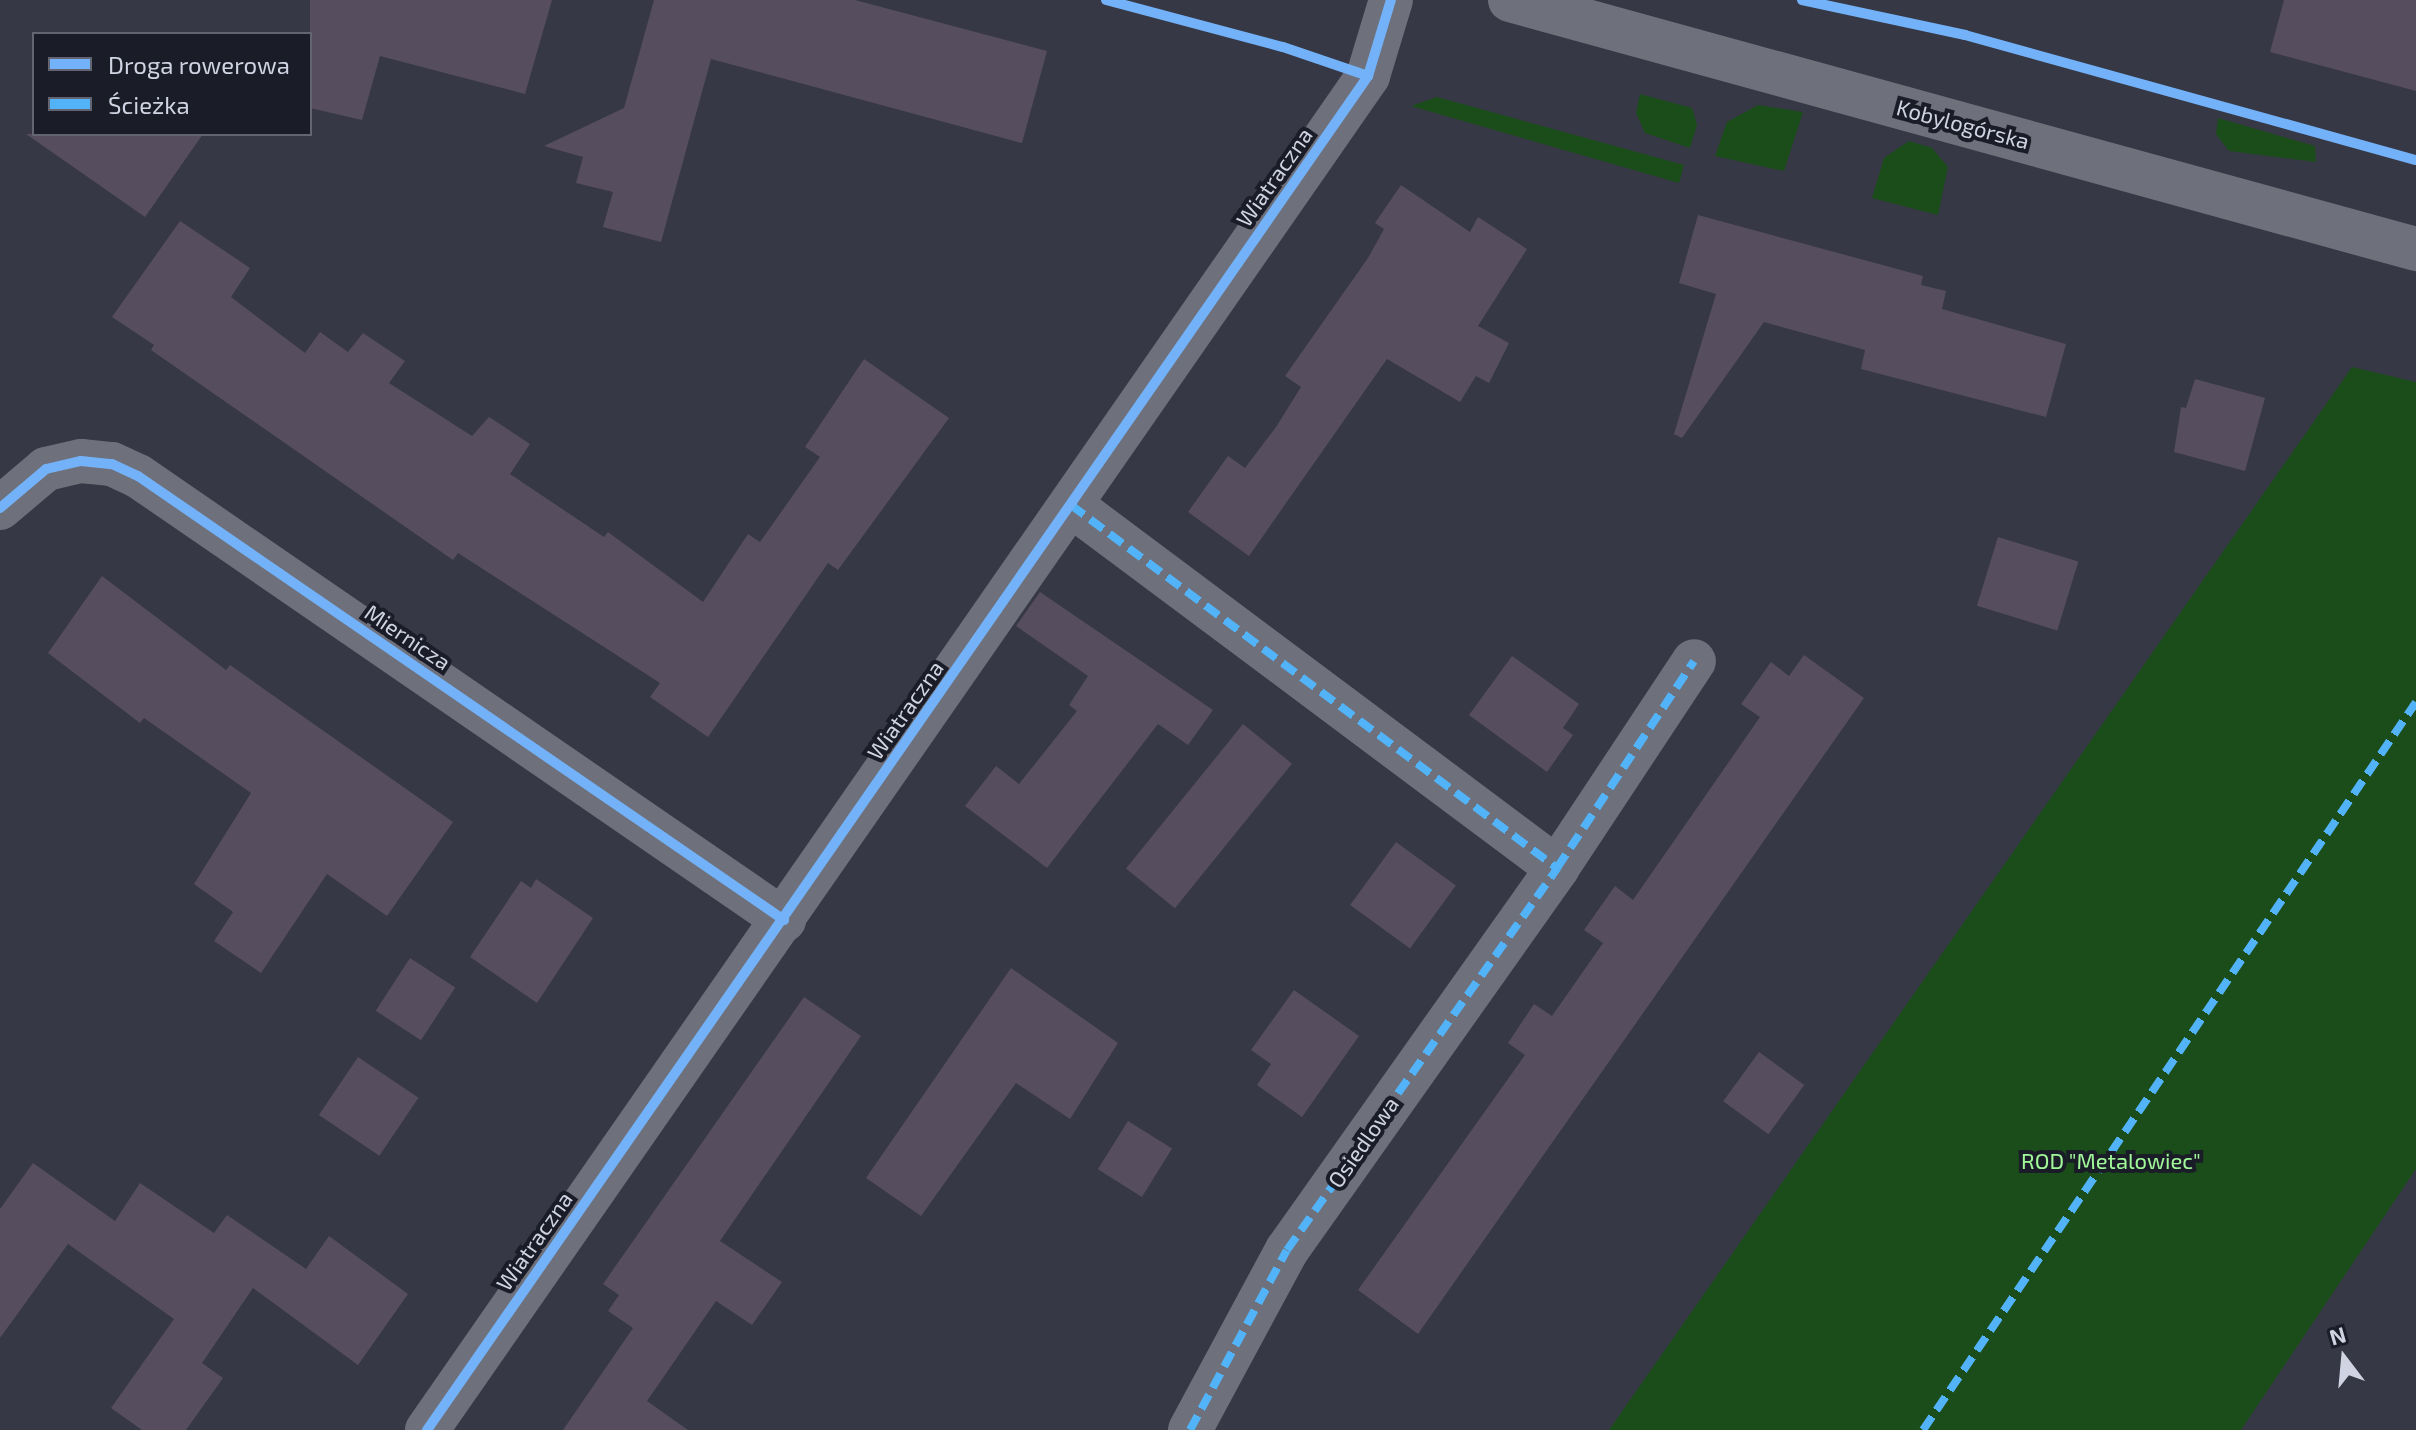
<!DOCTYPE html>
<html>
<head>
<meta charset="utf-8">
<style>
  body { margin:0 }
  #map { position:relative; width:2416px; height:1430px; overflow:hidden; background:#363845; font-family:"Exo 2",sans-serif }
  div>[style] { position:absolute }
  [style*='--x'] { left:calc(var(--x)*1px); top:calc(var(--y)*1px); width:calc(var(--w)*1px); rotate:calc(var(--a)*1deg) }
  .green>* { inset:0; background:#1b4d1a }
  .building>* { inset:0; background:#564d5f; transform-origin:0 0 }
  .minor>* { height:44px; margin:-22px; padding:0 22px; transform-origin:22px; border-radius:22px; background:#6e707b }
  .tertiary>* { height:44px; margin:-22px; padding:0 22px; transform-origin:22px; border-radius:22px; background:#6e707b }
  .quiet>* { height:8px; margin-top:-4px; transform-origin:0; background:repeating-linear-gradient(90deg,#52b3f8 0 16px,transparent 0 24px) }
  .cycleway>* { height:10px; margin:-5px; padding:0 5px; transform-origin:5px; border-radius:5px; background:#73b2f8 }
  span { translate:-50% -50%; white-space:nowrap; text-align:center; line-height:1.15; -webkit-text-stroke:8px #1a1c27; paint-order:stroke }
  .street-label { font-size:22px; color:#d0d3e2 }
  .park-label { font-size:22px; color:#a1f899 }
  .legend { position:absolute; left:32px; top:32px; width:280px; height:104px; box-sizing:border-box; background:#1a1c27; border:2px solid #636572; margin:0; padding:10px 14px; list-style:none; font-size:24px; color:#d0d3e2 }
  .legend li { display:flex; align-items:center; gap:16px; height:40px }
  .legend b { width:40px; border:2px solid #636572 }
  .north { position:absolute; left:2304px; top:1318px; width:80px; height:80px; -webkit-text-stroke:6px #1a1c27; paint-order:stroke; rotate:344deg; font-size:22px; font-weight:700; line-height:32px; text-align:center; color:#d0d3e2 }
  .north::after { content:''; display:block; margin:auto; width:28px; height:36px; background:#d0d3e2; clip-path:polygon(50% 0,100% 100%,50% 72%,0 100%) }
</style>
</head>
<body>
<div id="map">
  <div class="green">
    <i style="clip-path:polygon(1640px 94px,1692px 108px,1697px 125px,1690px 148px,1645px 133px,1636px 113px)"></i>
    <i style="clip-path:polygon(1437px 97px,1684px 165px,1679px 183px,1411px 106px)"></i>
    <i style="clip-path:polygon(1758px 105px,1803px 112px,1784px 171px,1715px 156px,1727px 122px)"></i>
    <i style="clip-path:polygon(2218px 118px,2315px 146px,2316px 162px,2229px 151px,2216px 134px)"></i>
    <i style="clip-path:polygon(1909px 141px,1932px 148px,1948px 167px,1938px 215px,1872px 198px,1884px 158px)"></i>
    <i style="clip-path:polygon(2352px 367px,2416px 382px,2416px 1169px,2241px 1430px,1609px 1430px)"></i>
  </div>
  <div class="building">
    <i style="clip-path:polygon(310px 0,552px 0,525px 94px,380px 56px,362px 120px,310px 108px)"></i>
    <i style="clip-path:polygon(654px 0,855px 0,1047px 51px,1022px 143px,711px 59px,661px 242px,603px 227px,613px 192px,576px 183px,583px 157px,544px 146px,624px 108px)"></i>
    <i style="clip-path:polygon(2284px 0,2416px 0,2416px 91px,2270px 52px)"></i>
    <i style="clip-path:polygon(26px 134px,203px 134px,145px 217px)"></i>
    <i style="clip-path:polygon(1401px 185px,1470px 232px,1478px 217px,1527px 249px,1478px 326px,1509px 343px,1489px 383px,1476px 376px,1460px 402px,1387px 359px,1249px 556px,1188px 512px,1228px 456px,1245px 468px,1276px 427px,1301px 387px,1285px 376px,1368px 258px,1384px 229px,1375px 223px)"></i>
    <i style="clip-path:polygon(1698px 215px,1923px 276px,1921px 285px,1946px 291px,1942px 309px,2066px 344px,2046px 417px,1861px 369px,1865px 350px,1764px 322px,1682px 438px,1674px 434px,1716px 294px,1679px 283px)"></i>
    <i style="clip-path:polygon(180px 221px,250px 268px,231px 297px,305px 353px,320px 332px,348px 352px,363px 333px,405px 361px,389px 383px,472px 436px,489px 417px,530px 444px,510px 474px,604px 537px,608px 532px,703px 602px,748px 534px,760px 542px,820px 457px,805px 447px,864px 359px,949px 418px,838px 570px,828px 563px,708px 737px,650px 697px,660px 683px,458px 553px,453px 560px,151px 350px,154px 345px,112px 317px)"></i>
    <i style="clip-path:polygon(2195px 379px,2265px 398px,2245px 471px,2174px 452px,2181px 407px,2186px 408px)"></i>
    <i style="left:1998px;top:537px;width:84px;height:72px;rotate:17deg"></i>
    <i style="clip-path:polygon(102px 576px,226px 670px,230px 665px,453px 822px,387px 916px,327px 874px,261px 973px,214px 941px,233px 912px,194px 884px,251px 793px,144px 718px,140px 723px,48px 653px)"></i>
    <i style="clip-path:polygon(1040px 592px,1213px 710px,1188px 745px,1158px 724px,1047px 868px,965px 806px,996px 766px,1019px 784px,1077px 711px,1069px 705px,1088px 676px,1016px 626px)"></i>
    <i style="clip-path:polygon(1804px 655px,1864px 698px,1418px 1334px,1358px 1290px,1525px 1055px,1508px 1043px,1534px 1004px,1552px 1016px,1603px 943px,1584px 930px,1615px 886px,1633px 900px,1760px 717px,1741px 704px,1771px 662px,1789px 676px)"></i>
    <i style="clip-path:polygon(1512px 656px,1579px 704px,1563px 728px,1573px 735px,1547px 772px,1469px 715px)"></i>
    <i style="left:1243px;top:724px;width:63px;height:186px;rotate:39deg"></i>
    <i style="left:1396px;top:842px;width:74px;height:78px;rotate:36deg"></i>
    <i style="clip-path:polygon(536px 879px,593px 918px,537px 1003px,470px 957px,521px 881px,531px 888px)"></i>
    <i style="left:410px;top:958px;width:54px;height:63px;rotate:33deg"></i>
    <i style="clip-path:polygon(1011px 968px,1118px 1043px,1070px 1119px,1016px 1083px,921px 1216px,866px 1178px)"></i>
    <i style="clip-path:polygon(1294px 990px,1359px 1036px,1302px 1117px,1257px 1085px,1271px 1064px,1251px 1050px)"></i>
    <i style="clip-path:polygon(804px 997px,861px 1036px,720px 1241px,782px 1282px,752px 1325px,716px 1301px,647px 1401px,688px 1430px,563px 1430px,633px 1328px,608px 1311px,619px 1295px,603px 1284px)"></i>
    <i style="left:1759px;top:1052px;width:56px;height:61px;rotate:36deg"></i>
    <i style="left:358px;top:1057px;width:73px;height:70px;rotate:34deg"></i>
    <i style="left:1128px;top:1121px;width:52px;height:57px;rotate:32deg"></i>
    <i style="clip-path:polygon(33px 1163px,115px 1221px,140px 1183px,214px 1233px,227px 1215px,306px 1269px,329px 1236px,408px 1294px,358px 1365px,253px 1288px,202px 1363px,223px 1378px,186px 1430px,142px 1430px,111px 1408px,174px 1319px,68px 1244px,0 1338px,0 1209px)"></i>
  </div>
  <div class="minor">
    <i style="--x:1071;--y:505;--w:607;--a:36.76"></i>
    <i style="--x:0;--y:508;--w:60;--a:-40.3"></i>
    <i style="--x:46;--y:469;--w:36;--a:-13"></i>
    <i style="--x:81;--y:461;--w:31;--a:6"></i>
    <i style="--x:112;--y:464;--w:29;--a:25"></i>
    <i style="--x:138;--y:476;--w:784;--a:34.5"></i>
    <i style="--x:1190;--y:1430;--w:204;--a:-61.7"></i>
    <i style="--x:1287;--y:1250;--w:468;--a:-54.7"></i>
    <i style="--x:1557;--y:868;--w:248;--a:-56.5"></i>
  </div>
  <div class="tertiary">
    <i style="--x:1510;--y:0;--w:940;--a:15.37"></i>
    <i style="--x:427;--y:1430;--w:1649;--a:-55.2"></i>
    <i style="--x:1368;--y:76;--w:79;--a:-73.2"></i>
  </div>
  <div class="quiet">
    <i style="--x:1071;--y:505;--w:607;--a:36.76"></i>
    <i style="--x:1190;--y:1430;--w:204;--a:-61.7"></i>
    <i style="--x:1287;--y:1250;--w:468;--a:-54.7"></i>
    <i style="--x:1557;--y:868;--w:248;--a:-56.5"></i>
    <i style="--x:1923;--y:1430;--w:879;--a:-55.89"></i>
  </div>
  <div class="cycleway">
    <i style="--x:1106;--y:0;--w:183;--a:14.9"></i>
    <i style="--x:1283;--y:47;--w:90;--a:18.8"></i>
    <i style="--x:1802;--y:0;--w:167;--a:12.1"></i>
    <i style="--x:1965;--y:35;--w:468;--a:15.5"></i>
    <i style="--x:0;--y:508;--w:60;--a:-40.3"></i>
    <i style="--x:46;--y:469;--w:36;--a:-13"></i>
    <i style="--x:81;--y:461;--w:31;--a:6"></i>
    <i style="--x:112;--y:464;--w:29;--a:25"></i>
    <i style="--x:138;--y:476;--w:784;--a:34.5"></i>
    <i style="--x:427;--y:1430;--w:1649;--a:-55.2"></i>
    <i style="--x:1368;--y:76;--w:79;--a:-73.2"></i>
  </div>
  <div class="street-label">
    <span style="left:1963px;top:124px;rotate:15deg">Kobylogórska</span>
    <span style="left:1274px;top:177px;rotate:-55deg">Wiatraczna</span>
    <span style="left:408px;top:637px;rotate:34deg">Miernicza</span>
    <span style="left:905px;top:710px;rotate:-55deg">Wiatraczna</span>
    <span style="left:1363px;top:1142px;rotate:-55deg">Osiedlowa</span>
    <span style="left:534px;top:1241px;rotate:-55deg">Wiatraczna</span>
  </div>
  <div class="park-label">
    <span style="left:2111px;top:1161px">ROD "Metalowiec"</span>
  </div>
  <ul class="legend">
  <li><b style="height:10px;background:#73b2f8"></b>Droga rowerowa</li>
  <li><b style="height:10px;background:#52b3f8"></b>Ścieżka</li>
  </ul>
  <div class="north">N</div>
</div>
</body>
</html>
